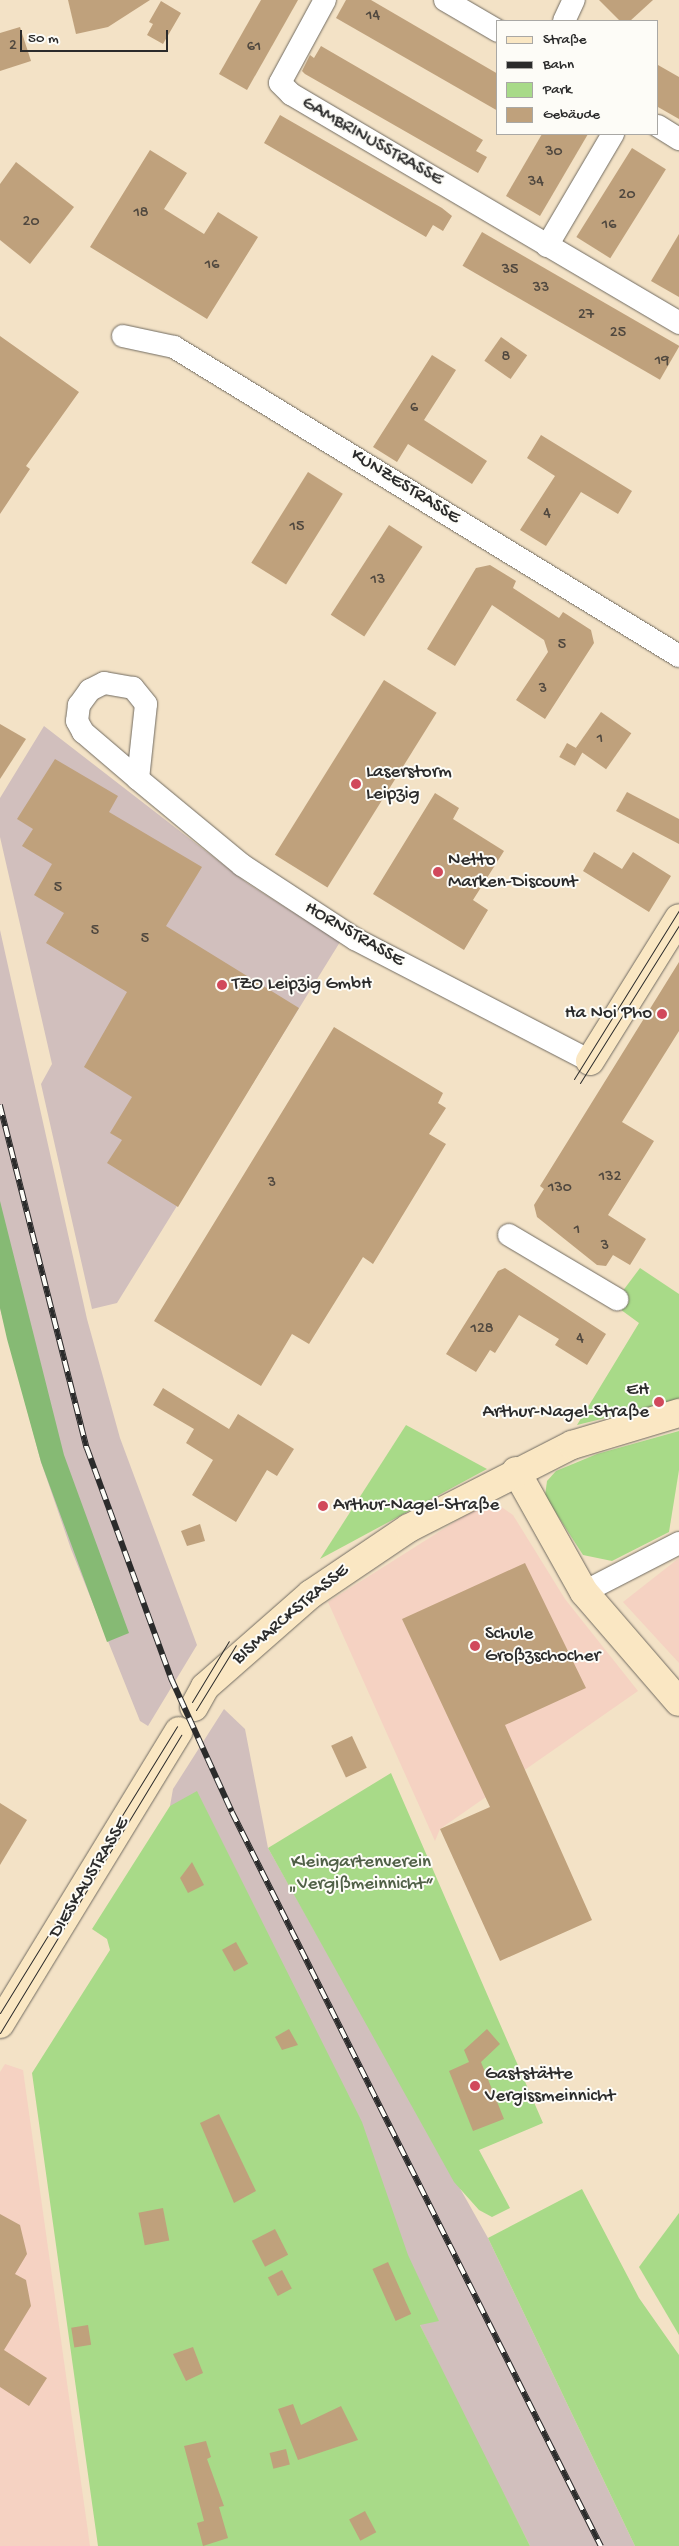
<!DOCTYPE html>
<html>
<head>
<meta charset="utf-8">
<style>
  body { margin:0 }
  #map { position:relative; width:679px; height:2546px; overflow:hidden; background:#f3e2c6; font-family:"Gochi Hand",sans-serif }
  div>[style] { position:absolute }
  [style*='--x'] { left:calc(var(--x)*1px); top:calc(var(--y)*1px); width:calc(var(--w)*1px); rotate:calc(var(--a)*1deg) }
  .built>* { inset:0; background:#f5d2c2 }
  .industrial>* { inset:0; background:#d1bfbd }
  .green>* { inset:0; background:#a8da88 }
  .forest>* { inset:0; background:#86ba74 }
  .building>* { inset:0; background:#bfa17c; transform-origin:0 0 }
  .roads { filter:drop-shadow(0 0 1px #716b61) drop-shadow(0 0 1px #716b61) }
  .street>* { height:22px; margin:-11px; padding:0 11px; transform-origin:11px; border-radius:11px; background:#fff }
  .secondary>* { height:28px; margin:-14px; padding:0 14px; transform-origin:14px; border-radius:14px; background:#fae7c3 }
  .tram>* { height:1px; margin:-0.5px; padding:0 0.5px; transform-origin:0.5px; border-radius:0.5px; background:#2b2b2b }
  .rail>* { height:5.5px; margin-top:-2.75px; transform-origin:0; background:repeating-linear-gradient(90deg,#fdfcf7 0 11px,#2b2b2b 0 22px); box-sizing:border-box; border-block:1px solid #2b2b2b }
  .dots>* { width:14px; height:14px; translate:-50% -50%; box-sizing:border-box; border:2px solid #fdfcf7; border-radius:50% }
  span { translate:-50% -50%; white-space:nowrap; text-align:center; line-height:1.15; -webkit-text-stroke:4px #fdfcf7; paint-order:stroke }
  .number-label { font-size:16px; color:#50483f }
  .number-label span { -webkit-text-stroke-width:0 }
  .street-label { font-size:19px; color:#2b2b2b }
  .poi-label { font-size:19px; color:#2b2b2b }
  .left { translate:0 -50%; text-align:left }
  .right { translate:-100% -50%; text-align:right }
  .park-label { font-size:19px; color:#506047 }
  .legend { position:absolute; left:496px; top:20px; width:162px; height:115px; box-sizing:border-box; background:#fdfcf7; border:1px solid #a9a8a5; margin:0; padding:6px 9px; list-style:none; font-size:15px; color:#2b2b2b }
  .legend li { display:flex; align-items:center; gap:10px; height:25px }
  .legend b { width:25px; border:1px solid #a9a8a5 }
  .scale { position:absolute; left:20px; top:30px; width:148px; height:22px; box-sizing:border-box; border:2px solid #2b2b2b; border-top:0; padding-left:6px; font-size:15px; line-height:18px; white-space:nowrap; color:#2b2b2b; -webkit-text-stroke:4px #fdfcf7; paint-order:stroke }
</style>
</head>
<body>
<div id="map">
  <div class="built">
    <i style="clip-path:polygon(496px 1503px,513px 1515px,565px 1599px,638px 1691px,440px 1829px,435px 1841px,328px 1602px,483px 1504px)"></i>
    <i style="clip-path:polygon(679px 1558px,679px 1663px,623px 1602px)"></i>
    <i style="clip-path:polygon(5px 2064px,23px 2070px,90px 2546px,0 2546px,0 2072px)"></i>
  </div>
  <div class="industrial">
    <i style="clip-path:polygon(44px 726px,247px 883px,340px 942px,117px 1303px,92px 1309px,41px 1084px,52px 1064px,0 837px,0 798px)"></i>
    <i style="clip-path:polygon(0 930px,87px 1319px,120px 1438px,197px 1645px,148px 1726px,140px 1721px,71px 1549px,41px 1462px,0 1308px)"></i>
    <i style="clip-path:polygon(224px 1709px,245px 1729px,268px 1848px,488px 2238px,635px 2546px,530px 2546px,459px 2406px,170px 1806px,173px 1789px)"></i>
  </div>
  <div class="green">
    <i style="clip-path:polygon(640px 1268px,679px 1294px,679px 1400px,577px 1425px,639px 1323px,613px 1304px)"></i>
    <i style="clip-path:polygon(406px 1425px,487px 1469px,320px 1559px)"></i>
    <i style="clip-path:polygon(679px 1431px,679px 1470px,669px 1532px,612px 1561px,583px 1555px,545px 1496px,547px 1481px,556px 1471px,597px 1454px)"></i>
    <i style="clip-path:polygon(391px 1773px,543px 2123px,479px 2150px,510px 2208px,492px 2217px,479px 2210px,454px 2182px,268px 1848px)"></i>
    <i style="clip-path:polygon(197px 1791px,362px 2122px,408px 2255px,439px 2321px,420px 2325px,530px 2546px,98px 2546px,32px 2073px,110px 1950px,107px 1939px,92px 1929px,170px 1806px)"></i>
    <i style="clip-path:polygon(582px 2189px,639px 2298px,679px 2355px,679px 2546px,635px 2546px,488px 2238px)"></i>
    <i style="clip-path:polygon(679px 2213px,679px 2335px,639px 2267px)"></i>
  </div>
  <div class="forest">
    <i style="clip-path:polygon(0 1201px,64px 1455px,129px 1633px,107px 1642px,41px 1462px,7px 1339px,0 1308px)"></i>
  </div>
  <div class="building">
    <i style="clip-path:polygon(68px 0,150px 0,108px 27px,76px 34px)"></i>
    <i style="clip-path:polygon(261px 0,298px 0,247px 90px,219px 74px)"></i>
    <i style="clip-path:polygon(346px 0,371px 0,498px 74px,498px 111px,336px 18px)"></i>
    <i style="clip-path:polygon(599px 0,653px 0,630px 21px,620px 21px)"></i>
    <i style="clip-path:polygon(161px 1px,181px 13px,163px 44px,147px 35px,153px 24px,149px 22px)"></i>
    <i style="clip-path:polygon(20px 27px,31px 61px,0 71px,0 33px)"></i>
    <i style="clip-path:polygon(321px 46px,483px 140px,476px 151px,487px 157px,478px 173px,305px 74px,302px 71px,310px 55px,314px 58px)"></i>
    <i style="clip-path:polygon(658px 65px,679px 77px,679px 119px,658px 107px)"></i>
    <i style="clip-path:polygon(280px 115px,442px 208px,452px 216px,443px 231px,433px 225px,426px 237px,264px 143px)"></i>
    <i style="clip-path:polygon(542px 134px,588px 134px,540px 216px,506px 196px)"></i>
    <i style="left:632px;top:148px;width:40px;height:105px;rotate:32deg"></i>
    <i style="clip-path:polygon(150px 150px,187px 173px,164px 209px,204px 234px,218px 212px,258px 237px,207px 319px,90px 247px)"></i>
    <i style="clip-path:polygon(16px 162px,74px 207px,30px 264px,0 240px,0 184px)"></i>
    <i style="left:482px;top:232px;width:228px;height:39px;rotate:30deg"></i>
    <i style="clip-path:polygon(679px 234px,679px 297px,651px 281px)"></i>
    <i style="clip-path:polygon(0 336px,79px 392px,26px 466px,30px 469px,0 514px)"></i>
    <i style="left:501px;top:337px;width:32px;height:29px;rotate:35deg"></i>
    <i style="clip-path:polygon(432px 355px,456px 370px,424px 420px,487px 461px,472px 484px,408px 444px,397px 462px,373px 447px)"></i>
    <i style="clip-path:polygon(541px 435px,632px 491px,618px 514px,581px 492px,546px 546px,520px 530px,555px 476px,527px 458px)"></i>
    <i style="left:308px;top:472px;width:41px;height:107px;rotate:32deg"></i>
    <i style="left:389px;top:525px;width:40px;height:107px;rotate:33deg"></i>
    <i style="clip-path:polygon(490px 565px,516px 581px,513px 588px,559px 618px,563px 612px,591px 630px,594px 643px,545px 719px,516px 700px,548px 652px,544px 640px,492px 605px,455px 666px,427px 649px,476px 568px)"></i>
    <i style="left:384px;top:680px;width:62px;height:206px;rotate:32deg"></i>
    <i style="left:601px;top:712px;width:37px;height:44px;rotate:35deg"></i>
    <i style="clip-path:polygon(0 724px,26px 739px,0 779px)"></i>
    <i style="left:567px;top:743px;width:18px;height:16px;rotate:29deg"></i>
    <i style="clip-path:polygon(55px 759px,118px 796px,109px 812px,202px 867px,166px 926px,299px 1008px,178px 1207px,107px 1163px,122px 1140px,110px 1133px,132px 1097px,84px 1067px,127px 992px,46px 943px,64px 913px,34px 895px,52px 864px,22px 846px,33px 829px,17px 819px)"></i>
    <i style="clip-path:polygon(627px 792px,679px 819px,679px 844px,616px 811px)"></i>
    <i style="clip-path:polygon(435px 793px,459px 808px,453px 819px,504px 851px,473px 900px,488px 910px,464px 950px,373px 894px)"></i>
    <i style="clip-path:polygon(594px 852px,622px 869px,633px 852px,671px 876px,649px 912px,583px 871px)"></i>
    <i style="clip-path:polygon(679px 962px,679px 1031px,622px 1122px,654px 1141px,608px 1215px,646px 1239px,630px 1265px,613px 1255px,606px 1266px,597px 1265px,537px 1217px,534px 1205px,544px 1189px,540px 1186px)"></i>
    <i style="clip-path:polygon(334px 1027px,443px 1093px,438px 1103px,446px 1108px,429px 1134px,446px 1144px,373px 1264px,363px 1257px,309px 1344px,292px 1334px,261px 1386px,154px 1321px)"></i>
    <i style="clip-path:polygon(505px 1268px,606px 1334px,587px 1365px,555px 1345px,559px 1339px,519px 1315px,495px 1353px,490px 1350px,476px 1372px,446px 1354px,498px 1271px)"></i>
    <i style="clip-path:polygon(163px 1388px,229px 1429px,238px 1414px,294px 1449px,277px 1476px,267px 1470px,236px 1522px,192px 1495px,213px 1460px,186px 1443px,194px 1429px,153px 1405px)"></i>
    <i style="clip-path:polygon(200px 1524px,205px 1541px,187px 1546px,181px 1531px)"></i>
    <i style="clip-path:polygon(525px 1563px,586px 1688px,505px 1725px,592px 1920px,500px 1961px,440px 1829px,490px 1807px,402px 1619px)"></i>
    <i style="left:352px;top:1736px;width:35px;height:23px;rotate:65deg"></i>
    <i style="clip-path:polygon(0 1803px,27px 1820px,0 1865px)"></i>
    <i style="clip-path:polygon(192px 1862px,204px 1885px,188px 1893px,180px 1878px)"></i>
    <i style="left:236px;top:1942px;width:25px;height:16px;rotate:61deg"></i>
    <i style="clip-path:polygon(289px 2029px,298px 2045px,282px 2050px,275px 2037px)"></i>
    <i style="clip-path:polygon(487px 2029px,500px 2044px,481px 2062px,504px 2119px,473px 2131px,449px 2071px,469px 2062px,464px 2050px)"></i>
    <i style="clip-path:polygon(219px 2114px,256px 2191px,234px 2203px,200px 2123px)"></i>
    <i style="left:163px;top:2208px;width:33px;height:25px;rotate:79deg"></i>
    <i style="clip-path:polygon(0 2214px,20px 2225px,27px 2254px,15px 2274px,26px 2280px,31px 2306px,4px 2350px,47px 2378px,29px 2406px,0 2387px)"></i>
    <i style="left:275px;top:2229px;width:29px;height:26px;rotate:63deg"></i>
    <i style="left:388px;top:2262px;width:57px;height:17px;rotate:66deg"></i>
    <i style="left:282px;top:2270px;width:21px;height:16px;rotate:62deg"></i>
    <i style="left:88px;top:2325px;width:20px;height:17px;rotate:81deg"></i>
    <i style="clip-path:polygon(193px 2347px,203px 2373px,186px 2381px,173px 2354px)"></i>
    <i style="clip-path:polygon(293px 2404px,301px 2425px,341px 2406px,358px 2440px,298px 2460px,278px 2409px)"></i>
    <i style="clip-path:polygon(206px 2441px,211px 2457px,207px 2459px,224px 2506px,219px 2507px,228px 2538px,203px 2546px,197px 2523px,204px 2521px,184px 2446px)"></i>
    <i style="left:286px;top:2449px;width:16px;height:17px;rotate:76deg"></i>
    <i style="left:365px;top:2511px;width:24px;height:18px;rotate:62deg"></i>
  </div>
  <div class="roads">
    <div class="street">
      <i style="--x:325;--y:0;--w:94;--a:118.5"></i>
      <i style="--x:280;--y:83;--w:16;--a:45"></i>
      <i style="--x:291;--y:94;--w:451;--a:30.5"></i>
      <i style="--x:445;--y:0;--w:61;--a:30.3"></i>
      <i style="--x:564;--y:21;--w:23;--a:-65"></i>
      <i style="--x:658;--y:126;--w:25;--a:32"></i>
      <i style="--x:547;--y:246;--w:130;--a:-59.5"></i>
      <i style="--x:123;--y:336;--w:52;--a:12.2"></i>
      <i style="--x:174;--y:347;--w:592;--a:31.46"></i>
      <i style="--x:138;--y:779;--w:75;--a:-83.9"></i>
      <i style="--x:146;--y:704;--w:21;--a:-129"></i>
      <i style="--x:133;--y:688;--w:29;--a:-170"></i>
      <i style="--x:104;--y:683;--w:16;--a:153"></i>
      <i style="--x:90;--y:690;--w:19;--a:126"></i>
      <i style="--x:79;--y:705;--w:16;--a:97"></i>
      <i style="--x:77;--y:721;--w:13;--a:61"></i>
      <i style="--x:83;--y:732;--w:72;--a:40.5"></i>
      <i style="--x:138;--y:779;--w:135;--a:39.6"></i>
      <i style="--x:242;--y:865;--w:135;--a:33.2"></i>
      <i style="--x:355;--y:939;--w:265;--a:27.4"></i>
      <i style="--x:509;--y:1235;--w:126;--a:30.7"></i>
      <i style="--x:584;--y:1592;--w:107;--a:-27.3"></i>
    </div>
    <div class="secondary">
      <i style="--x:590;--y:1061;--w:168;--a:-58.1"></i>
      <i style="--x:516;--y:1471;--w:139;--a:60.7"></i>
      <i style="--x:584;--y:1592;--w:145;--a:49.2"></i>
      <i style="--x:194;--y:1707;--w:23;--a:-61"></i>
      <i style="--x:205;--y:1687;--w:141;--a:-41.3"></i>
      <i style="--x:311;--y:1594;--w:118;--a:-34"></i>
      <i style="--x:409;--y:1528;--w:183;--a:-27"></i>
      <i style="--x:572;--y:1445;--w:112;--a:-16.7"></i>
      <i style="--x:0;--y:2024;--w:343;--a:-58.6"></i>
    </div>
  </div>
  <div class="tram">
    <i style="--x:574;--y:1079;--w:199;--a:-58.1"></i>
    <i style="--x:580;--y:1083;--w:186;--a:-57.9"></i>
    <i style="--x:192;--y:1702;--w:71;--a:-58.8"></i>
    <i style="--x:196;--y:1710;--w:76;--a:-58.4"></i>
    <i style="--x:0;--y:2013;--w:337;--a:-58.3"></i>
    <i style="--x:0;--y:2033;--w:349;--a:-58.7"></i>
  </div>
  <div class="rail">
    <i style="--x:0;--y:1105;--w:354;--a:75.8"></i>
    <i style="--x:87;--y:1448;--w:245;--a:69.9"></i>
    <i style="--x:171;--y:1678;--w:147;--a:65.5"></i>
    <i style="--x:232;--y:1812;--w:822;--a:63.31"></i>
  </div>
  <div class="dots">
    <i style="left:356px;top:784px;background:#d1495b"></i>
    <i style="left:438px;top:872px;background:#d1495b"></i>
    <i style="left:222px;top:985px;background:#d1495b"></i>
    <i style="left:662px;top:1014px;background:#d1495b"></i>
    <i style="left:659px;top:1402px;background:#d1495b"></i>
    <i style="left:323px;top:1506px;background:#d1495b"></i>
    <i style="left:475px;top:1646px;background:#d1495b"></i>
    <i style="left:475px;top:2086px;background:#d1495b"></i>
  </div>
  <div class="number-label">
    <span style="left:373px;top:17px">14</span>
    <span style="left:13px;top:47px">2</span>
    <span style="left:254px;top:48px">61</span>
    <span style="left:554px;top:153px">30</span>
    <span style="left:536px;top:183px">34</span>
    <span style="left:627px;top:196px">20</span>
    <span style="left:141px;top:214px">18</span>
    <span style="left:31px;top:223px">20</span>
    <span style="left:609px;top:226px">16</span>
    <span style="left:212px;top:266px">16</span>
    <span style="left:510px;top:271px">35</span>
    <span style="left:541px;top:289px">33</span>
    <span style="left:586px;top:316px">27</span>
    <span style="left:618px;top:334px">25</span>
    <span style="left:506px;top:358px">8</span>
    <span style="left:662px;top:362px">19</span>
    <span style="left:414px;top:409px">6</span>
    <span style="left:547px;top:515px">4</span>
    <span style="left:297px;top:528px">15</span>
    <span style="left:378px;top:581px">13</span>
    <span style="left:562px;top:646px">5</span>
    <span style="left:543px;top:690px">3</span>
    <span style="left:600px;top:740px">1</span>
    <span style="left:58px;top:889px">5</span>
    <span style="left:95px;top:932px">5</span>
    <span style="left:145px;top:940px">5</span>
    <span style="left:610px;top:1178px">132</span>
    <span style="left:272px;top:1184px">3</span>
    <span style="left:560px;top:1189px">130</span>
    <span style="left:577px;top:1231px">1</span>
    <span style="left:605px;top:1247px">3</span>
    <span style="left:482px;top:1330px">128</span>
    <span style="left:580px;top:1340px">4</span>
  </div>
  <div class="street-label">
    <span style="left:372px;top:142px;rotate:30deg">GAMBRINUSSTRASSE</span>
    <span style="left:405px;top:487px;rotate:32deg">KUNZESTRASSE</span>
    <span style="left:354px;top:935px;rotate:30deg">HORNSTRASSE</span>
    <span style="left:291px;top:1615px;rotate:-40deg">BISMARCKSTRASSE</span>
    <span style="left:90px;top:1878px;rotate:-59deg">DIESKAUSTRASSE</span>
  </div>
  <div class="poi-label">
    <span class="left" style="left:366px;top:784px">Laserstorm<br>Leipzig</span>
    <span class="left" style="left:448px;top:872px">Netto<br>Marken-Discount</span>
    <span class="left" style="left:232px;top:985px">TZO Leipzig GmbH</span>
    <span class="right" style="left:652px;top:1014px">Ha Noi Pho</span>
    <span class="right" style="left:649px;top:1402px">EH<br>Arthur-Nagel-Straße</span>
    <span class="left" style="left:333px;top:1506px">Arthur-Nagel-Straße</span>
    <span class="left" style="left:485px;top:1646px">Schule<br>Großzschocher</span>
    <span class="left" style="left:485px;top:2086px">Gaststätte<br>Vergissmeinnicht</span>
  </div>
  <div class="park-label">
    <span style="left:361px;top:1874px">Kleingartenverein<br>„Vergißmeinnicht“</span>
  </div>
  <ul class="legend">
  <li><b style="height:6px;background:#fae7c3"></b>Straße</li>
  <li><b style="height:6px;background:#2b2b2b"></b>Bahn</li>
  <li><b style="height:14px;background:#a8da88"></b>Park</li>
  <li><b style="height:14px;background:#bfa17c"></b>Gebäude</li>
  </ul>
  <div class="scale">50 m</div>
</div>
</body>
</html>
